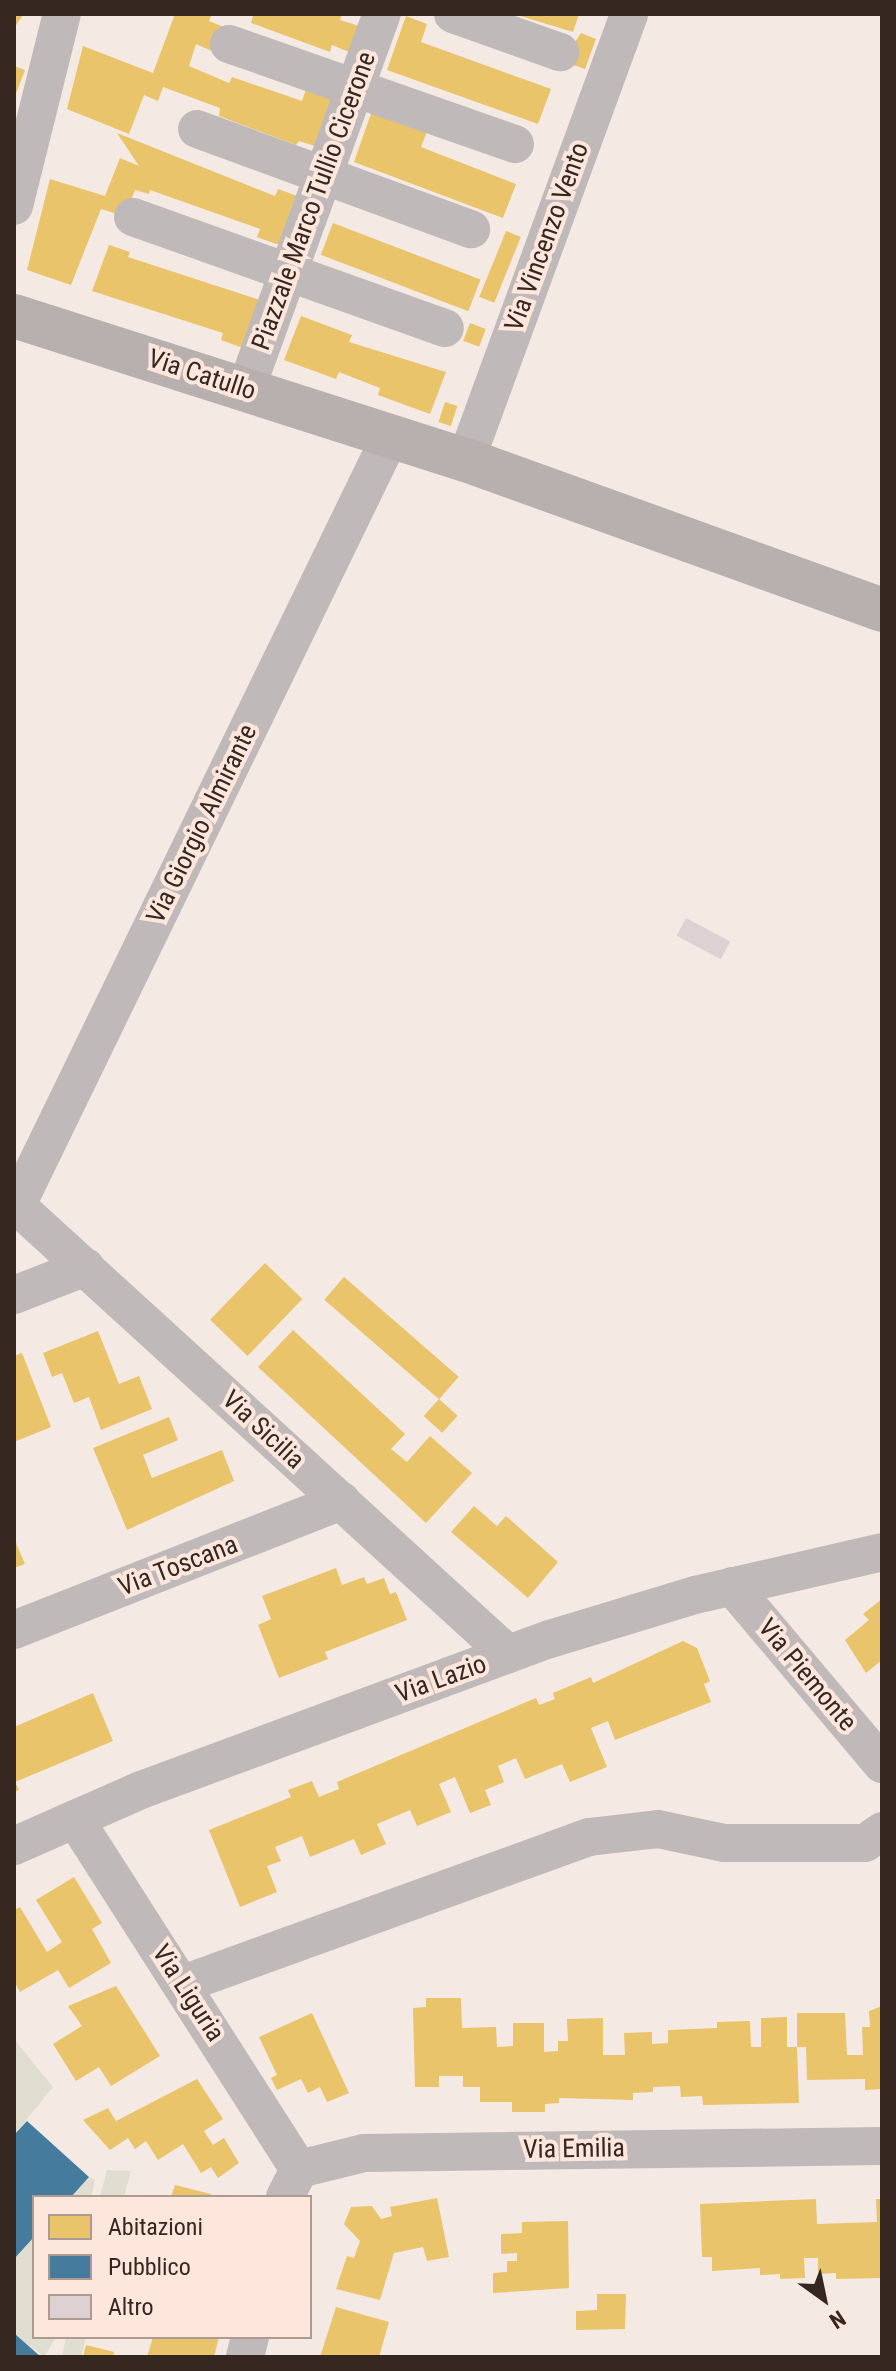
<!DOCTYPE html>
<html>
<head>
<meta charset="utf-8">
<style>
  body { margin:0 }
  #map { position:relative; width:896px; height:2371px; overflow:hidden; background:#f5e9e4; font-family:"Roboto Condensed",sans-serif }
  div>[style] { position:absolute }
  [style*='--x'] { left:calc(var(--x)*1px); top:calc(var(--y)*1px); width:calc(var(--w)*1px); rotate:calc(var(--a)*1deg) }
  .green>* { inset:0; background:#dfded1 }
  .homes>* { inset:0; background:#e9c46a; transform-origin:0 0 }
  .public>* { inset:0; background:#457b9d }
  .building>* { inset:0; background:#ddd1d4; transform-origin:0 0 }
  .street>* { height:38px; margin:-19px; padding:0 19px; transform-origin:19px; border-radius:19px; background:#c0b9ba }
  .secondary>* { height:44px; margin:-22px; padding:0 22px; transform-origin:22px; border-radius:22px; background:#b8afaf }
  span { translate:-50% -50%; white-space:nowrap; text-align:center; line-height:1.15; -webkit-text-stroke:8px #fde6dc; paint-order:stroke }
  .street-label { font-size:26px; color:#352720 }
  .frame { position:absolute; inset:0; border:16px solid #352720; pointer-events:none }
  .legend { position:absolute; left:32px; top:2195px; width:280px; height:144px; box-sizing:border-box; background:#fde6dc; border:2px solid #ad9a91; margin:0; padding:10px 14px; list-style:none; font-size:24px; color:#352720 }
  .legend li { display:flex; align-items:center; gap:16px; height:40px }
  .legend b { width:40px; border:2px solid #ad9a91 }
  .north { position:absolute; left:784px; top:2259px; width:80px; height:80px; -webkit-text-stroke:6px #fde6dc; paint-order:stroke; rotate:147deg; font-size:22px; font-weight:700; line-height:32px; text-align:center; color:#352720 }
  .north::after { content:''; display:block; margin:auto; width:28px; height:36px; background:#352720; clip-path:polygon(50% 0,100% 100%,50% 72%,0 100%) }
</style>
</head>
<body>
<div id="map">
  <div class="green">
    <i style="clip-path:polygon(14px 2039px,53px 2087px,14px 2135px)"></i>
    <i style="clip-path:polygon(107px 2170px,131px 2171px,124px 2197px,100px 2197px)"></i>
    <i style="clip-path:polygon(89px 2177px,95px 2180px,91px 2197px,71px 2197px)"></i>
    <i style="clip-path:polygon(34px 2237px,34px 2337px,56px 2337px,44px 2357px,14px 2333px,14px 2259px)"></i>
    <i style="clip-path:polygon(66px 2337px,86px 2337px,81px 2357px,62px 2357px)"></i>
  </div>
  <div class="homes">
    <i style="clip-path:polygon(14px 14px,24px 14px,14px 28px)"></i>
    <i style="clip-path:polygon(175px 14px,212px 14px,209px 21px,224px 27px,214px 52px,196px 44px,189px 66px,229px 83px,232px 77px,302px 101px,308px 84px,334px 94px,315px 146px,299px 141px,296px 145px,219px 116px,220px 108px,163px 87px,158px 101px,144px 95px,129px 134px,67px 109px,83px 46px,153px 73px)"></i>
    <i style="clip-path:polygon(248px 14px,342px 14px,340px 20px,359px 26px,349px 52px,332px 45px,330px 52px,251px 23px,253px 16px)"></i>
    <i style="clip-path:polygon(514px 14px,579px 14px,573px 32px)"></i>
    <i style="clip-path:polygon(406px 16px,427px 24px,421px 42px,551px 89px,538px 124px,387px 70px)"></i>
    <i style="clip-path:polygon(581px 33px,596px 39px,585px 69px,562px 61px)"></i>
    <i style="clip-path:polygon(14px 66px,25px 70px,14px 99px)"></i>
    <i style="clip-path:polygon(373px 108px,428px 129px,421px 147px,516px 184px,503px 218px,354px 162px)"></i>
    <i style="clip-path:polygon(117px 133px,275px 196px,278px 189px,297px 196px,279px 245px,257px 237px,260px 229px,150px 190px,149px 194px,135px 190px,124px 216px,101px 209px,71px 285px,27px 270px,50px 179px,105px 196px,120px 158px,139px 166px)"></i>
    <i style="left:333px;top:223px;width:158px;height:34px;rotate:21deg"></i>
    <i style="left:506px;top:231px;width:16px;height:71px;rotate:22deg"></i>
    <i style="clip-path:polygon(109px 245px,130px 252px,128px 257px,260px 300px,243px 348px,221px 340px,223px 333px,92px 291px)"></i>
    <i style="clip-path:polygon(301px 316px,352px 335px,349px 342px,446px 372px,430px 414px,378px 395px,380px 388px,339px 372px,336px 379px,284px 360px)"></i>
    <i style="left:470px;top:323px;width:17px;height:19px;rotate:21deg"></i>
    <i style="left:445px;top:402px;width:13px;height:21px;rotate:18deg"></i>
    <i style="left:265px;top:1263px;width:52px;height:79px;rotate:44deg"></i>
    <i style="left:344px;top:1277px;width:152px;height:30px;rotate:41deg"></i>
    <i style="clip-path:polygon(293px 1330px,405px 1434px,391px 1449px,407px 1462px,430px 1436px,472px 1473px,426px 1523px,258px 1367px)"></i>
    <i style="clip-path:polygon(98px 1331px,119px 1384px,139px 1376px,152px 1409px,101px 1430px,89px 1397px,74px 1403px,62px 1373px,52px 1377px,43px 1353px)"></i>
    <i style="clip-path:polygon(22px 1353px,51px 1427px,14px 1442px,14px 1356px)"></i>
    <i style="left:439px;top:1399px;width:25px;height:23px;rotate:42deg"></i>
    <i style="clip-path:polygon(169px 1417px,178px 1440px,143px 1455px,152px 1478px,222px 1450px,234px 1481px,127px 1530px,93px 1448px)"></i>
    <i style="clip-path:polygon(474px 1506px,497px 1526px,506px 1516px,558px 1562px,528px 1598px,451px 1532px)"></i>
    <i style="clip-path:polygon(14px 1538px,25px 1564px,14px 1568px)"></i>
    <i style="clip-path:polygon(336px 1568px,342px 1585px,364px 1577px,367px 1584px,384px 1578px,390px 1594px,396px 1592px,407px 1620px,325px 1652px,328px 1659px,279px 1678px,258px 1625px,271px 1619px,262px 1596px)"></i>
    <i style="clip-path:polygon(882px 1599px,882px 1660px,866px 1673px,845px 1640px,869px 1620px,863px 1614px)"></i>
    <i style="clip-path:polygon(683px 1641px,697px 1648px,710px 1681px,704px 1684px,711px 1702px,615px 1740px,608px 1721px,591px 1728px,607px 1767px,570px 1782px,562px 1764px,525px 1779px,516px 1758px,498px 1766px,504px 1782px,485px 1790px,491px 1805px,470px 1813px,455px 1777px,439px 1784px,451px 1812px,417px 1826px,410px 1810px,377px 1824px,386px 1844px,361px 1855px,354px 1839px,310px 1857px,302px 1836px,275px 1847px,281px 1861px,267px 1866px,277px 1892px,240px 1907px,209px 1830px,291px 1797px,288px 1790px,312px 1781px,319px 1797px,339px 1789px,337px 1782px,536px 1698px,539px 1705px,555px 1699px,553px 1693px,591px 1677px,593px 1683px)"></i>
    <i style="clip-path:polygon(93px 1693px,113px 1741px,15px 1782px,19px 1790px,14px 1792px,14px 1727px)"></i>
    <i style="clip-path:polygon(74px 1877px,102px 1923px,92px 1929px,111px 1963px,69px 1988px,58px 1970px,20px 1992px,14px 1981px,14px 1910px,20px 1907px,47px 1952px,62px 1942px,36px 1900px)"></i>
    <i style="clip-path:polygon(116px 1986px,160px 2056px,111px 2086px,99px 2067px,76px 2081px,53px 2044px,82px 2026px,68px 2006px)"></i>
    <i style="clip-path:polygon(426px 1998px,461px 1998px,462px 2028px,496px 2027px,497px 2047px,513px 2046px,513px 2023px,544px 2023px,544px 2052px,558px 2051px,558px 2041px,568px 2041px,567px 2019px,603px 2018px,603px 2055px,625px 2055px,624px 2033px,652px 2032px,652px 2044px,668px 2043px,668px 2030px,717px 2028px,717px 2022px,750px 2021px,751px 2047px,761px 2047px,761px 2018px,787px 2017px,787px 2047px,797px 2047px,799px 2103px,703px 2105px,702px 2096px,681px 2097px,680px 2086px,653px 2087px,653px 2092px,633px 2093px,633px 2100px,559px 2098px,559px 2103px,545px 2104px,545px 2112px,512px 2112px,512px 2102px,480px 2102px,480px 2087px,463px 2087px,463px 2076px,439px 2076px,439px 2087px,415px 2087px,413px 2008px,426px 2007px)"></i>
    <i style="clip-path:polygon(882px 2006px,882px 2089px,865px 2090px,865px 2079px,807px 2080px,806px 2047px,797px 2047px,797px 2013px,845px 2013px,847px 2055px,863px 2055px,862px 2027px,870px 2027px,869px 2011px)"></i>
    <i style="clip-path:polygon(312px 2013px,349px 2093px,327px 2102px,320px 2087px,308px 2093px,301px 2079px,277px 2090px,271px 2078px,277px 2075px,259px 2037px)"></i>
    <i style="clip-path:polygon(197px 2079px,223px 2119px,204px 2131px,213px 2145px,224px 2138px,239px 2163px,218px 2178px,211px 2167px,201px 2173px,183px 2144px,158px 2160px,146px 2141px,135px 2149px,128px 2138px,110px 2150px,83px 2120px,108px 2108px,116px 2121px)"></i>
    <i style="clip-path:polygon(175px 2185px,211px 2194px,210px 2197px,171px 2197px)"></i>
    <i style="clip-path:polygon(437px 2198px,449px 2257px,427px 2261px,423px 2247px,394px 2253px,380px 2300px,336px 2289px,347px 2256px,354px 2258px,360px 2241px,344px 2224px,351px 2207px,372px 2206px,381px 2219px,392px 2216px,390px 2207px)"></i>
    <i style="clip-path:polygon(816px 2199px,817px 2224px,877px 2222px,876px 2199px,882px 2199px,882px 2278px,836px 2279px,836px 2273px,818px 2274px,818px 2258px,804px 2258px,805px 2278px,780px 2279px,780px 2274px,760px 2275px,760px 2268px,712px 2271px,712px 2257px,702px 2257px,700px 2204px)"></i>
    <i style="clip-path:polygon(568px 2221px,569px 2288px,493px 2293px,493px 2273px,507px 2272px,507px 2261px,517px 2261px,517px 2253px,501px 2254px,501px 2234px,522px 2233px,522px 2222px)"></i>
    <i style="clip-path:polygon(597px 2294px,626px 2294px,625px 2329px,576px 2330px,576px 2311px,597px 2310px)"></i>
    <i style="clip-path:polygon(336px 2307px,389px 2322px,379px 2357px,320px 2357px)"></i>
    <i style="clip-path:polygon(153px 2337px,219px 2337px,214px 2357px,147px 2357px)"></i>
    <i style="clip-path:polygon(86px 2345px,114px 2352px,113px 2357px,83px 2357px)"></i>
  </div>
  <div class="public">
    <i style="clip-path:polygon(27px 2121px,89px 2177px,71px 2197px,34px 2197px,34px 2237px,14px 2259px,14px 2135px)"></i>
    <i style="clip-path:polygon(14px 2333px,41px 2357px,14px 2357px)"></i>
  </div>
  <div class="building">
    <i style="left:686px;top:918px;width:50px;height:20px;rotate:28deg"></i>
  </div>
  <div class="street">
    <i style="--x:453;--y:14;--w:114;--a:19.6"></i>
    <i style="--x:229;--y:44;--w:303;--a:19.3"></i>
    <i style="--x:197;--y:129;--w:292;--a:20.1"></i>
    <i style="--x:14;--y:206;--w:198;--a:-76"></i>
    <i style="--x:133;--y:217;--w:331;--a:19.6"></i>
    <i style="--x:246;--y:389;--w:399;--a:-70.1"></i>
    <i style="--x:466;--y:460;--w:475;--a:-69.9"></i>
    <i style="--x:17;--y:1206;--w:665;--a:42.38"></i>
    <i style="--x:14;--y:1211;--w:860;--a:-64.09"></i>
    <i style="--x:14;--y:1295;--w:77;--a:-21.3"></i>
    <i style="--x:732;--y:1586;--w:233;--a:49.9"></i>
    <i style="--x:14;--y:1630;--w:352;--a:-21.5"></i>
    <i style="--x:75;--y:1819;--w:416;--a:57.4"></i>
    <i style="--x:14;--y:1846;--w:139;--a:-23.8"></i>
    <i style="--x:141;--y:1790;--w:436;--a:-20.3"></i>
    <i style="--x:550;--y:1639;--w:152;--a:-16.9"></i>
    <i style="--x:695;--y:1595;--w:192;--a:-12.9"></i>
    <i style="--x:183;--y:1984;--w:432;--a:-19.9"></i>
    <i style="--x:589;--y:1837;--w:69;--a:-6.6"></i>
    <i style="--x:658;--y:1829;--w:67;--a:12"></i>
    <i style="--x:724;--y:1843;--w:141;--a:0"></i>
    <i style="--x:865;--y:1843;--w:21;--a:-35"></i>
    <i style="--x:285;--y:2197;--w:31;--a:-63"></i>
    <i style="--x:299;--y:2169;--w:67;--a:-13.8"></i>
    <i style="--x:364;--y:2153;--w:518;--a:-0.77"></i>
    <i style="--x:245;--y:2357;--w:21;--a:-76"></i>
  </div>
  <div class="secondary">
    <i style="--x:14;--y:316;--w:474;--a:17.7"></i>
    <i style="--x:466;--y:460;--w:442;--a:19.8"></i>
  </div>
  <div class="street-label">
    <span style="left:314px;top:201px;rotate:-70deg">Piazzale Marco Tullio Cicerone</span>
    <span style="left:547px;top:237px;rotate:-70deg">Via Vincenzo Vento</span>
    <span style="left:202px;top:375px;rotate:18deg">Via Catullo</span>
    <span style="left:202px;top:824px;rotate:-64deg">Via Giorgio Almirante</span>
    <span style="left:263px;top:1430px;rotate:43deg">Via Sicilia</span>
    <span style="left:178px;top:1566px;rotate:-21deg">Via Toscana</span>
    <span style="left:807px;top:1675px;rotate:50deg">Via Piemonte</span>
    <span style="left:441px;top:1679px;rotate:-20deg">Via Lazio</span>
    <span style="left:188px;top:1993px;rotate:57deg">Via Liguria</span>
    <span style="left:574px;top:2149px;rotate:-1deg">Via Emilia</span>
  </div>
  <div class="frame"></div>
  <ul class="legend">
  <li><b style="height:22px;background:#e9c46a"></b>Abitazioni</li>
  <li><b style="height:22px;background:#457b9d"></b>Pubblico</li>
  <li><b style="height:22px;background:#ddd1d4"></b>Altro</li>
  </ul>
  <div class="north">N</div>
</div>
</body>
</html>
